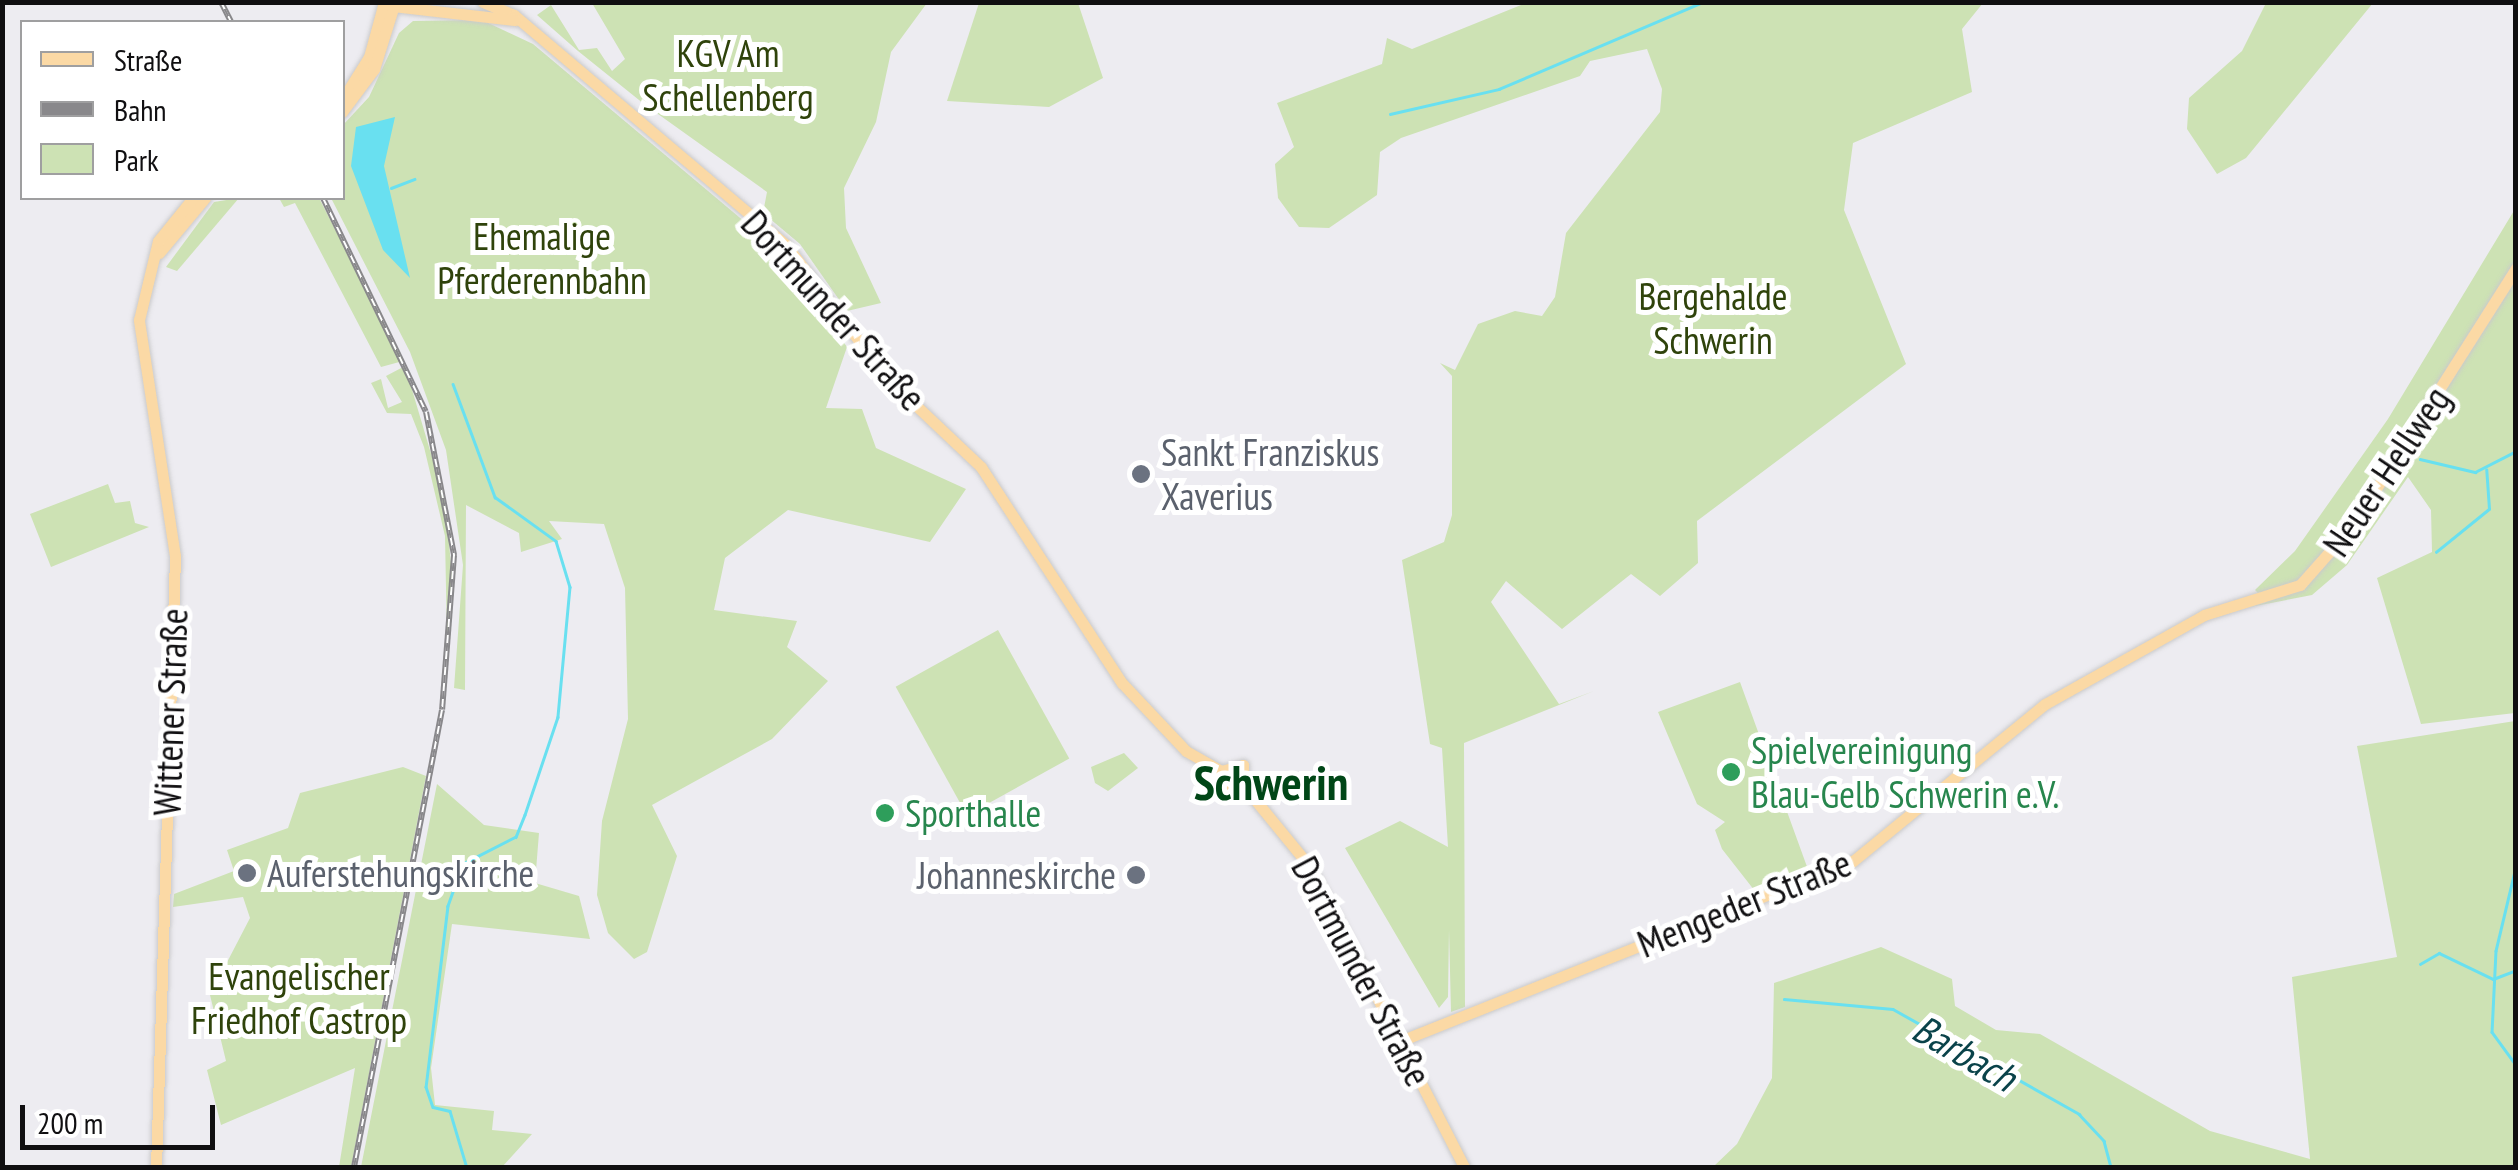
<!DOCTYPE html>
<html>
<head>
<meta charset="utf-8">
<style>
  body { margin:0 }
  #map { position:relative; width:2518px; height:1170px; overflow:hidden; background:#edecf1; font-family:"PT Sans Narrow",sans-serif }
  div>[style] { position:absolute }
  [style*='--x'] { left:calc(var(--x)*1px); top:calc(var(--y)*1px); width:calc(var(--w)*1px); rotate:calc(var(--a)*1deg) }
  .green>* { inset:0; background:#cde2b4; transform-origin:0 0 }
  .water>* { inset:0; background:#69e0f0 }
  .stream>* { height:2.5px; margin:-1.25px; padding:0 1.25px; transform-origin:1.25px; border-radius:1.25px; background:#69e0f0 }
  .roads { filter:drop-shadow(0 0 2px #cacacb) drop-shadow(0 0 2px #cacacb) }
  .major>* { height:11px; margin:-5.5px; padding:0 5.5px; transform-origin:5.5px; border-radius:5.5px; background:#fbd9a5 }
  .rail>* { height:6px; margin-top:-3px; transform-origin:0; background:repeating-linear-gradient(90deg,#fff 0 8px,#89888b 0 16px); box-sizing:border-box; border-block:2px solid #89888b }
  .dots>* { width:28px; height:28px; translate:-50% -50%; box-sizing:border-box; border:5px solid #fff; border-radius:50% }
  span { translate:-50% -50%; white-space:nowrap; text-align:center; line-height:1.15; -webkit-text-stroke:10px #fff; paint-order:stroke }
  .park-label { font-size:38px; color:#2f430b }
  .street-label { font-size:38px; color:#100f11 }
  .worship-label { font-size:38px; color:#5b616d }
  .left { translate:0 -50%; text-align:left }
  .right { translate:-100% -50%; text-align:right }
  .leisure-label { font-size:38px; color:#27864d }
  .water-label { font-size:40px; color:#0a434a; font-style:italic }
  .district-label { font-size:48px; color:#004617; font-weight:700 }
  .frame { position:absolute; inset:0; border:5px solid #100f11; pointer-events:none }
  .legend { position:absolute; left:20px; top:20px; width:325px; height:180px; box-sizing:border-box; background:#fff; border:2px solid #9f9fa0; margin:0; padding:12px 18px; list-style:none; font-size:30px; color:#100f11 }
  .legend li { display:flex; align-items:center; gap:20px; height:50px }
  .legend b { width:50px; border:2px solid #9f9fa0 }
  .scale { position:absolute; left:20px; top:1105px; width:195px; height:45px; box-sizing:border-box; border:5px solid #100f11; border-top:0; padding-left:12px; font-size:30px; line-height:35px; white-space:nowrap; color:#100f11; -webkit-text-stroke:8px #fff; paint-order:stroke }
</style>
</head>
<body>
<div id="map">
  <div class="green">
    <i style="clip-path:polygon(592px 3px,927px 3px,891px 52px,876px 122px,844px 188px,846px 228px,881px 303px,847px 311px,800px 244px,763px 213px,767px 192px,644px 104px,578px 51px,537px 15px,551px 5px,579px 50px,597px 48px,612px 71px,625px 59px)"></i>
    <i style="clip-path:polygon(979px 3px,1078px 3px,1103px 78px,1049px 107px,947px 101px)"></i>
    <i style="clip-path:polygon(1526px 3px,1983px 3px,1962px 29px,1972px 92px,1853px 143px,1844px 210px,1906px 364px,1697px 521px,1698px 563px,1660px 596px,1631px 574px,1562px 629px,1506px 581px,1491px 602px,1559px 704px,1594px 691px,1464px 743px,1465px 1007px,1451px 1012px,1449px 930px,1448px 997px,1439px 1008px,1345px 848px,1400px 821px,1448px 847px,1442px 748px,1430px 744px,1402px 560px,1444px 542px,1452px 515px,1452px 376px,1440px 363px,1455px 370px,1478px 324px,1515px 311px,1542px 316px,1555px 297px,1566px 233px,1660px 112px,1662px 89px,1647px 49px,1590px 61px,1580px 76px,1401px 138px,1380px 152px,1377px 195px,1329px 228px,1299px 227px,1278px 198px,1275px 164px,1294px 147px,1277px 103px,1382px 64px,1387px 38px,1412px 49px)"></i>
    <i style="clip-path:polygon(2266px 3px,2373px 3px,2246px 158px,2217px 174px,2187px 129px,2189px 98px,2242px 51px)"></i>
    <i style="clip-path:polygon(482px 20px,533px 44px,782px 253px,847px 347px,826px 408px,862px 409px,876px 448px,966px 489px,930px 542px,788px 510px,725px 558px,714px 610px,797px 621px,787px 647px,828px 681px,772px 739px,652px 805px,677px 856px,647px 952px,634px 959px,608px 933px,597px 895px,602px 821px,628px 719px,625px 588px,604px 524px,549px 521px,562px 539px,521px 552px,519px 533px,466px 505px,465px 690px,454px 688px,463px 565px,446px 450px,410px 352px,331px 198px,342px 198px,343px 125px,369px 97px,399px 33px,413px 21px)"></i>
    <i style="clip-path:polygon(239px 198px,177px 271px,166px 267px,214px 202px)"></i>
    <i style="clip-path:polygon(279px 198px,319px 198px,403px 361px,381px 367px,295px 203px,284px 207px)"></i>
    <i style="clip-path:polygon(2515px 209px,2515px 713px,2421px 724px,2377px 578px,2432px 552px,2431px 510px,2408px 477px,2347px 565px,2312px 595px,2250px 607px,2267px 602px,2255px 590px,2295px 551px,2388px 419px)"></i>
    <i style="clip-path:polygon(405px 366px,445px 501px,452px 575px,447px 641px,445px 536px,424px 447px,411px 414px,387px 413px,371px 383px,381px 379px,388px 408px,402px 402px,386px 376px)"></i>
    <i style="clip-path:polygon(108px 484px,115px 503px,130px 501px,135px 523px,149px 527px,51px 567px,30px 514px)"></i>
    <i style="left:998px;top:630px;width:147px;height:117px;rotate:61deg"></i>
    <i style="clip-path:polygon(1740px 682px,1810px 875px,1758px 895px,1722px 849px,1715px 830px,1725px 822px,1697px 804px,1658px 712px)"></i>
    <i style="clip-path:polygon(2515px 721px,2515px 1167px,1713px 1167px,1737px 1144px,1772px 1078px,1774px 983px,1881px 947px,1952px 979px,1955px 1006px,1996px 1030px,2040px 1034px,2210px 1131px,2310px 1159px,2292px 977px,2397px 957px,2357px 746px)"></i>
    <i style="clip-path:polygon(1124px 753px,1138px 768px,1108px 791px,1095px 783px,1091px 767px)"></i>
    <i style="clip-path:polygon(403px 767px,426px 776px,351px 1167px,339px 1167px,355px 1068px,221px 1125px,207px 1070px,226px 1061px,210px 995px,250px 918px,243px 897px,173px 907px,174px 894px,234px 871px,227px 850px,288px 828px,300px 793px)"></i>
    <i style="clip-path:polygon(437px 784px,484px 825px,539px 833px,535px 883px,579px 896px,590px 939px,452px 924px,431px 1068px,435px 1105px,494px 1111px,492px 1130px,532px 1134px,502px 1167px,361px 1167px)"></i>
  </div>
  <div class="water">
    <i style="clip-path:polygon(395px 117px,384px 166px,410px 278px,383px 250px,351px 166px,356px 127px)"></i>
  </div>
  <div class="stream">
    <i style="--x:1390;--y:114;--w:112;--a:-12.9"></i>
    <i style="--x:1499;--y:89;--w:222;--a:-23.1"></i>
    <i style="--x:391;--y:188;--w:25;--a:-21"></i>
    <i style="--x:453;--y:384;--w:121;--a:69.6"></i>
    <i style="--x:495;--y:497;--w:75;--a:35.8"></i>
    <i style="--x:556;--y:541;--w:48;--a:73.1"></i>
    <i style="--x:570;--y:587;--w:131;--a:95.3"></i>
    <i style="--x:558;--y:717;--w:103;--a:108.6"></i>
    <i style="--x:525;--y:815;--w:24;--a:112"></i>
    <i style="--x:516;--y:837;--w:59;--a:153"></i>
    <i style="--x:463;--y:864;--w:45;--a:109.7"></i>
    <i style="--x:448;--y:906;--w:182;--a:96.9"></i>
    <i style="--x:426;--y:1087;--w:21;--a:71"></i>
    <i style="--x:433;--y:1107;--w:17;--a:13"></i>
    <i style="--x:450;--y:1111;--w:59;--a:73.4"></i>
    <i style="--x:2420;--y:459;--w:57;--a:13.3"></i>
    <i style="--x:2475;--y:472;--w:46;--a:-27.1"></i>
    <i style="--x:2436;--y:552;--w:68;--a:-39.1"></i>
    <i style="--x:2489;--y:509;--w:39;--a:-94"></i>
    <i style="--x:2516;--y:867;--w:86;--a:103.4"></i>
    <i style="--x:2496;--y:951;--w:81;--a:92.8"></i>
    <i style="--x:2492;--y:1032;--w:41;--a:54"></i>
    <i style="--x:2420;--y:964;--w:22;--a:-30"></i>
    <i style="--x:2439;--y:953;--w:60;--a:25.7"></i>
    <i style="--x:2493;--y:979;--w:25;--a:-21"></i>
    <i style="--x:1784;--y:999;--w:109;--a:5.2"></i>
    <i style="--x:1893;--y:1009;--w:214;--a:29.4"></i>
    <i style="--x:2079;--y:1114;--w:37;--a:47"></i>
    <i style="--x:2104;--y:1141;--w:28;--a:75"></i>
  </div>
  <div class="roads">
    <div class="major">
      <i style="--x:483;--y:2;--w:34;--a:23"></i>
      <i style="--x:514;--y:15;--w:356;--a:40.2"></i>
      <i style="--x:786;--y:245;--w:168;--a:52.7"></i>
      <i style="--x:888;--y:379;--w:128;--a:43.4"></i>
      <i style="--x:981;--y:467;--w:258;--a:56.9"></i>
      <i style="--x:1122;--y:683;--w:93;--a:46.7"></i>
      <i style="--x:1186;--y:751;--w:40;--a:29.7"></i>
      <i style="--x:383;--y:5;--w:133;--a:6.5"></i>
      <i style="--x:342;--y:100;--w:51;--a:-57.9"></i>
      <i style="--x:369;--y:57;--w:57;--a:-74.7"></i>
      <i style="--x:342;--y:112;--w:54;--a:-53.3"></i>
      <i style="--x:374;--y:69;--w:70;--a:-72.6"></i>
      <i style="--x:159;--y:253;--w:72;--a:-50.1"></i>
      <i style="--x:1221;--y:771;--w:23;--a:-15"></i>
      <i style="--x:1243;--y:765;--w:20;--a:90"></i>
      <i style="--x:1221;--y:771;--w:16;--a:68"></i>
      <i style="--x:1227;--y:786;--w:16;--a:-4"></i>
      <i style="--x:1243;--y:785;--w:106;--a:50.7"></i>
      <i style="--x:1310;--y:867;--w:339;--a:62.8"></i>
      <i style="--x:1400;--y:1041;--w:487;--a:-21.7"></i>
      <i style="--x:1853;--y:861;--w:248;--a:-39.3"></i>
      <i style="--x:2045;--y:704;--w:182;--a:-29.2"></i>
      <i style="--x:2204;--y:615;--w:101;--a:-17.4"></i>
      <i style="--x:2300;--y:585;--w:80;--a:-48.5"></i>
      <i style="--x:2353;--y:525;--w:304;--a:-57.6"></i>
      <i style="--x:156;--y:1168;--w:612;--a:-88.22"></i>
      <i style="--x:175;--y:556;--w:239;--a:-98.7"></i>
      <i style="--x:139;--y:320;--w:81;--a:-76.5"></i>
      <i style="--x:158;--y:241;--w:55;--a:-50.9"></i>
    </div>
  </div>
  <div class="rail">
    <i style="--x:221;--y:2;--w:22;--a:63"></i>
    <i style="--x:323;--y:198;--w:237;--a:64.3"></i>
    <i style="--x:426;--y:412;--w:146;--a:78.9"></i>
    <i style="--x:454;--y:555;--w:155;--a:94.4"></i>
    <i style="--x:442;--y:710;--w:466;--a:100.9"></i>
  </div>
  <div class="dots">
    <i style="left:1141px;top:474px;background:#6b7280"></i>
    <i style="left:1731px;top:772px;background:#2e9e5b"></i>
    <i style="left:885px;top:813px;background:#2e9e5b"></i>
    <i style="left:247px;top:873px;background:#6b7280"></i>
    <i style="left:1136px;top:875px;background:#6b7280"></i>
  </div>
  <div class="park-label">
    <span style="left:728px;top:75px">KGV Am<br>Schellenberg</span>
    <span style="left:542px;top:258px">Ehemalige<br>Pferderennbahn</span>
    <span style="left:1713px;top:318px">Bergehalde<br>Schwerin</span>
    <span style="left:299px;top:998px">Evangelischer<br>Friedhof Castrop</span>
  </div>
  <div class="street-label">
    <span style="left:834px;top:310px;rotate:48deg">Dortmunder Straße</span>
    <span style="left:2386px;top:471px;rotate:-56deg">Neuer Hellweg</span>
    <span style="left:170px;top:712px;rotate:-88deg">Wittener Straße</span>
    <span style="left:1744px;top:903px;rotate:-22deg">Mengeder Straße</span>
    <span style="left:1362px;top:971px;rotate:62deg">Dortmunder Straße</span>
  </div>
  <div class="worship-label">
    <span class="left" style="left:1161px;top:474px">Sankt Franziskus<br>Xaverius</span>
    <span class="left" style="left:267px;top:873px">Auferstehungskirche</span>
    <span class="right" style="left:1116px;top:875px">Johanneskirche</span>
  </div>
  <div class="leisure-label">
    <span class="left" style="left:1751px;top:772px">Spielvereinigung<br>Blau-Gelb Schwerin e.V.</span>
    <span class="left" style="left:905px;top:813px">Sporthalle</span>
  </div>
  <div class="water-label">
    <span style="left:1965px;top:1052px;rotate:30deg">Barbach</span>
  </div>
  <div class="district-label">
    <span style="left:1271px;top:783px">Schwerin</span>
  </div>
  <div class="frame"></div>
  <ul class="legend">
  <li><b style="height:12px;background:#fbd9a5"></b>Straße</li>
  <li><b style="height:12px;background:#89888b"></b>Bahn</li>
  <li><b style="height:28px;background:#cde2b4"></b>Park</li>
  </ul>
  <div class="scale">200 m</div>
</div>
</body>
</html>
